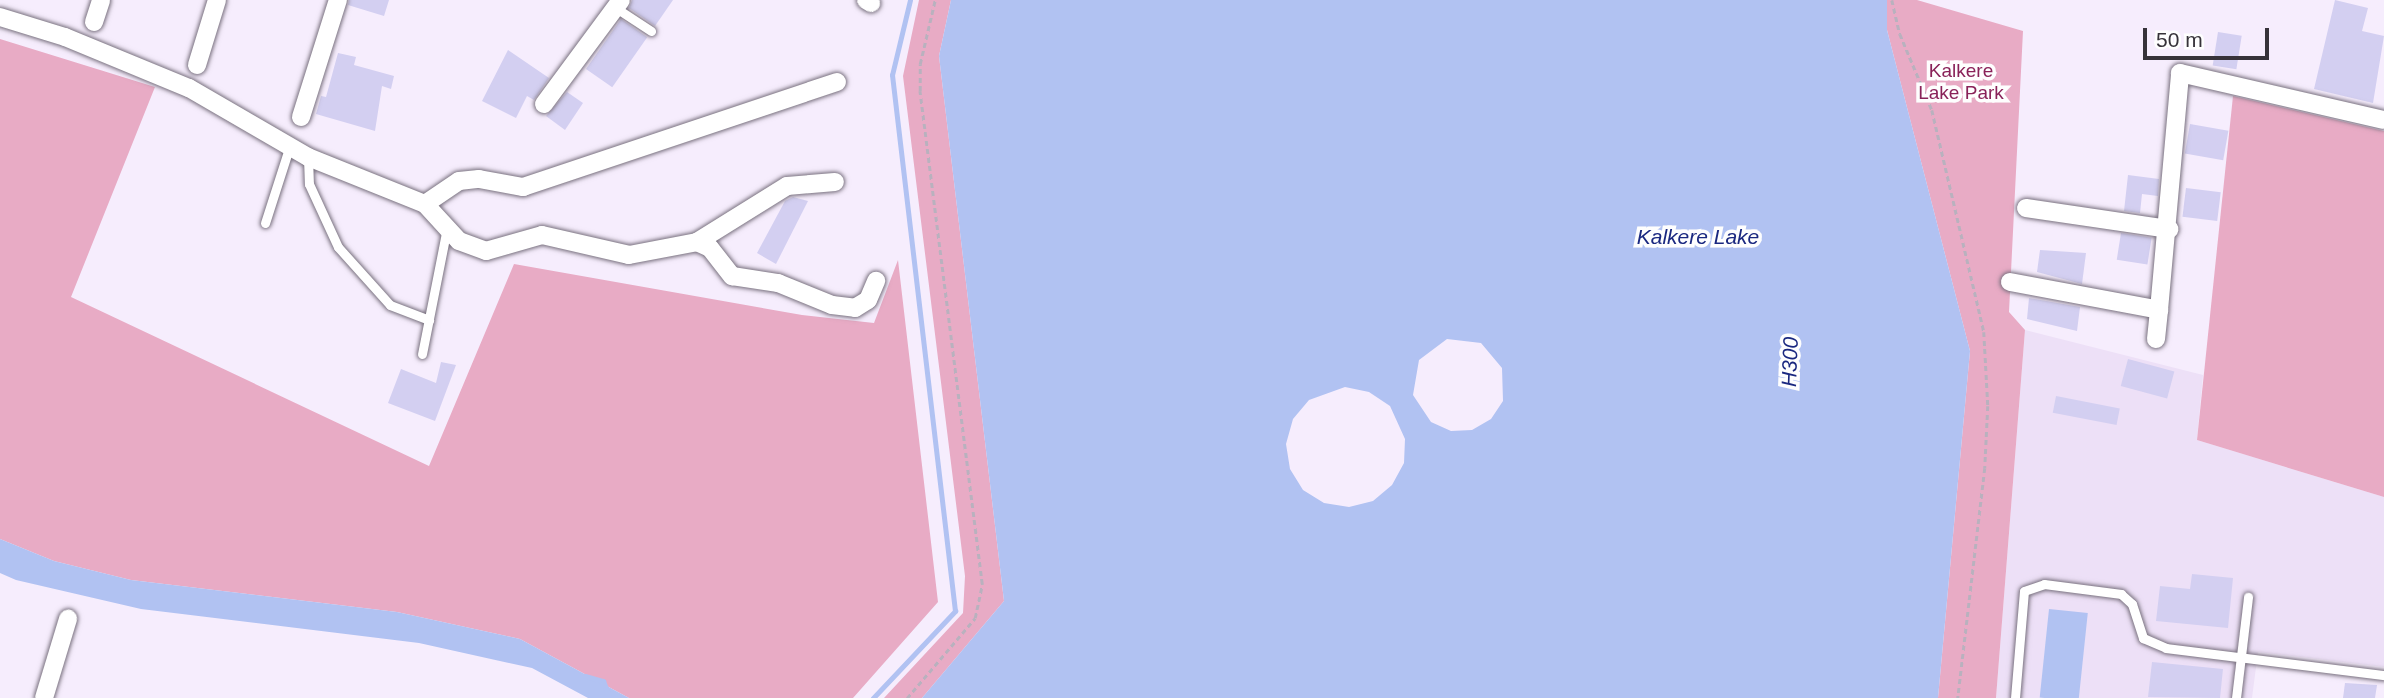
<!DOCTYPE html>
<html>
<head>
<meta charset="utf-8">
<style>
  body { margin:0 }
  #map { position:relative; width:2384px; height:698px; overflow:hidden; background:#f6edfd; font-family:Helvetica,sans-serif }
  div>[style] { position:absolute }
  [style*='--x'] { left:calc(var(--x)*1px); top:calc(var(--y)*1px); width:calc(var(--w)*1px); rotate:calc(var(--a)*1deg) }
  .built>* { inset:0; background:#ede0f7 }
  .green>* { inset:0; background:#e8abc5 }
  .water>* { inset:0; background:#b1c2f2; transform-origin:0 0 }
  .stream>* { height:5px; margin:-2.5px; padding:0 2.5px; transform-origin:2.5px; border-radius:2.5px; background:#b1c2f2 }
  .building>* { inset:0; background:#d3cff1; transform-origin:0 0 }
  .path>* { height:2.5px; margin-top:-1.25px; transform-origin:0; background:repeating-linear-gradient(90deg,#b9b1be 0 5px,transparent 0 8.5px) }
  .roads { filter:drop-shadow(0 0 2px #79717f) drop-shadow(0 0 2px #79717f) }
  .service>* { height:9px; margin:-4.5px; padding:0 4.5px; transform-origin:4.5px; border-radius:4.5px; background:#fff }
  .minor>* { height:18px; margin:-9px; padding:0 9px; transform-origin:9px; border-radius:9px; background:#fff }
  span { translate:-50% -50%; white-space:nowrap; text-align:center; line-height:1.15; -webkit-text-stroke:7px #fefefe; paint-order:stroke }
  .park-label { font-size:19px; color:#892259 }
  .water-label { font-size:21px; color:#1a2880; font-style:italic }
  .scale { position:absolute; left:2143px; top:28px; width:126px; height:32px; box-sizing:border-box; border:4px solid #363239; border-top:0; padding-left:9px; font-size:21px; line-height:24px; white-space:nowrap; color:#363239; -webkit-text-stroke:5px #fefefe; paint-order:stroke }
</style>
</head>
<body>
<div id="map">
  <div class="built">
    <i style="clip-path:polygon(2025px 330px,2203px 375px,2197px 440px,2384px 497px,2384px 667px,2258px 652px,2252px 698px,1996px 698px)"></i>
  </div>
  <div class="green">
    <i style="clip-path:polygon(919px 0,951px 0,939px 56px,1004px 601px,922px 698px,884px 698px,963px 613px,965px 576px,903px 76px)"></i>
    <i style="clip-path:polygon(1887px 0,1917px 0,2023px 31px,2009px 312px,2025px 330px,1996px 698px,1938px 698px,1970px 351px,1887px 30px)"></i>
    <i style="clip-path:polygon(0 39px,155px 87px,71px 297px,429px 466px,514px 264px,802px 315px,874px 323px,898px 260px,938px 602px,853px 698px,629px 698px,520px 639px,397px 612px,131px 580px,54px 561px,0 539px)"></i>
    <i style="clip-path:polygon(2233px 96px,2384px 131px,2384px 497px,2197px 440px)"></i>
  </div>
  <div class="water">
    <i style="clip-path:polygon(evenodd,951px 0,1887px 0,1887px 30px,1970px 351px,1938px 698px,922px 698px,1004px 601px,939px 56px,951px 0,1447px 339px,1481px 343px,1502px 368px,1503px 401px,1491px 419px,1472px 430px,1451px 431px,1431px 422px,1413px 395px,1419px 360px,1447px 339px,951px 0,1345px 387px,1369px 392px,1390px 406px,1405px 439px,1404px 463px,1392px 485px,1373px 501px,1349px 507px,1324px 503px,1303px 490px,1290px 469px,1286px 444px,1293px 419px,1309px 400px,1345px 387px)"></i>
    <i style="clip-path:polygon(0 539px,54px 561px,131px 580px,397px 612px,520px 639px,629px 698px,588px 698px,532px 668px,419px 643px,141px 609px,16px 580px,0 573px)"></i>
    <i style="left:2049px;top:609px;width:39px;height:89px;rotate:6deg"></i>
  </div>
  <div class="stream">
    <i style="--x:585;--y:676;--w:19;--a:16"></i>
    <i style="--x:603;--y:681;--w:18;--a:68"></i>
    <i style="--x:873;--y:698;--w:120;--a:-46.7"></i>
    <i style="--x:955;--y:611;--w:540;--a:-96.7"></i>
    <i style="--x:892;--y:75;--w:77;--a:-76.5"></i>
  </div>
  <div class="building">
    <i style="clip-path:polygon(349px 0,389px 0,384px 16px,348px 5px)"></i>
    <i style="clip-path:polygon(632px 0,673px 0,655px 26px,629px 8px)"></i>
    <i style="clip-path:polygon(2335px 0,2368px 8px,2362px 31px,2384px 36px,2373px 103px,2314px 89px)"></i>
    <i style="left:621px;top:19px;width:32px;height:61px;rotate:35deg"></i>
    <i style="left:2218px;top:32px;width:24px;height:34px;rotate:9deg"></i>
    <i style="clip-path:polygon(508px 50px,549px 78px,534px 100px,527px 96px,516px 118px,482px 101px)"></i>
    <i style="clip-path:polygon(338px 53px,356px 57px,354px 65px,394px 76px,391px 89px,382px 86px,375px 131px,316px 114px,321px 96px,326px 97px)"></i>
    <i style="clip-path:polygon(567px 92px,583px 103px,565px 130px,546px 116px)"></i>
    <i style="left:2190px;top:124px;width:39px;height:30px;rotate:10deg"></i>
    <i style="clip-path:polygon(2128px 175px,2159px 179px,2158px 196px,2142px 194px,2140px 213px,2124px 211px)"></i>
    <i style="left:2186px;top:188px;width:35px;height:29px;rotate:7deg"></i>
    <i style="clip-path:polygon(793px 197px,808px 201px,776px 264px,757px 253px,785px 201px)"></i>
    <i style="left:2121px;top:233px;width:31px;height:27px;rotate:9deg"></i>
    <i style="clip-path:polygon(2040px 250px,2086px 253px,2082px 284px,2037px 272px)"></i>
    <i style="clip-path:polygon(2029px 298px,2080px 307px,2077px 331px,2027px 319px)"></i>
    <i style="left:2128px;top:359px;width:48px;height:28px;rotate:15deg"></i>
    <i style="clip-path:polygon(441px 362px,456px 365px,435px 421px,388px 403px,401px 369px,436px 383px)"></i>
    <i style="left:2056px;top:396px;width:65px;height:17px;rotate:11deg"></i>
    <i style="clip-path:polygon(2192px 574px,2233px 578px,2228px 628px,2156px 621px,2160px 586px,2190px 589px)"></i>
    <i style="clip-path:polygon(2152px 662px,2223px 669px,2220px 698px,2148px 697px)"></i>
    <i style="clip-path:polygon(2345px 683px,2377px 685px,2375px 698px,2343px 698px)"></i>
  </div>
  <div class="path">
    <i style="--x:1892;--y:0;--w:35;--a:77"></i>
    <i style="--x:1900;--y:34;--w:82;--a:67.2"></i>
    <i style="--x:1932;--y:110;--w:228;--a:76.8"></i>
    <i style="--x:1984;--y:332;--w:74;--a:86.9"></i>
    <i style="--x:1988;--y:406;--w:62;--a:92.8"></i>
    <i style="--x:1985;--y:468;--w:232;--a:96.7"></i>
    <i style="--x:907;--y:698;--w:105;--a:-49.6"></i>
    <i style="--x:975;--y:618;--w:35;--a:-78"></i>
    <i style="--x:982;--y:584;--w:497;--a:-97.2"></i>
    <i style="--x:920;--y:91;--w:27;--a:-90"></i>
    <i style="--x:920;--y:64;--w:66;--a:-76.8"></i>
  </div>
  <div class="roads">
    <div class="service">
      <i style="--x:616;--y:8;--w:42;--a:33.3"></i>
      <i style="--x:308;--y:157;--w:27;--a:88"></i>
      <i style="--x:309;--y:184;--w:69;--a:65.3"></i>
      <i style="--x:338;--y:247;--w:78;--a:48.1"></i>
      <i style="--x:390;--y:305;--w:42;--a:21"></i>
      <i style="--x:265;--y:223;--w:82;--a:-72.2"></i>
      <i style="--x:422;--y:354;--w:128;--a:-78.8"></i>
      <i style="--x:2015;--y:698;--w:107;--a:-85.2"></i>
      <i style="--x:2024;--y:591;--w:21;--a:-19"></i>
      <i style="--x:2044;--y:584;--w:78;--a:7.4"></i>
      <i style="--x:2121;--y:594;--w:15;--a:42"></i>
      <i style="--x:2132;--y:604;--w:36;--a:72"></i>
      <i style="--x:2143;--y:638;--w:25;--a:23"></i>
      <i style="--x:2166;--y:648;--w:220;--a:7.1"></i>
      <i style="--x:2236;--y:698;--w:102;--a:-83.2"></i>
    </div>
    <div class="minor">
      <i style="--x:866;--y:0;--w:6;--a:31"></i>
      <i style="--x:0;--y:17;--w:68;--a:17.1"></i>
      <i style="--x:65;--y:37;--w:134;--a:22.4"></i>
      <i style="--x:189;--y:88;--w:138;--a:30.1"></i>
      <i style="--x:308;--y:157;--w:126;--a:21.9"></i>
      <i style="--x:425;--y:204;--w:50;--a:47.4"></i>
      <i style="--x:459;--y:241;--w:29;--a:20"></i>
      <i style="--x:486;--y:251;--w:58;--a:-15.9"></i>
      <i style="--x:542;--y:235;--w:89;--a:12.9"></i>
      <i style="--x:629;--y:255;--w:69;--a:-10.8"></i>
      <i style="--x:697;--y:242;--w:106;--a:-31.9"></i>
      <i style="--x:787;--y:186;--w:48;--a:-4.8"></i>
      <i style="--x:94;--y:22;--w:23;--a:-72"></i>
      <i style="--x:197;--y:65;--w:68;--a:-72.9"></i>
      <i style="--x:544;--y:104;--w:129;--a:-53.5"></i>
      <i style="--x:301;--y:117;--w:123;--a:-72.5"></i>
      <i style="--x:425;--y:204;--w:41;--a:-34.1"></i>
      <i style="--x:459;--y:181;--w:20;--a:-6"></i>
      <i style="--x:479;--y:179;--w:45;--a:10.3"></i>
      <i style="--x:523;--y:187;--w:331;--a:-18.5"></i>
      <i style="--x:2026;--y:208;--w:145;--a:8.4"></i>
      <i style="--x:697;--y:242;--w:14;--a:25"></i>
      <i style="--x:710;--y:248;--w:36;--a:52"></i>
      <i style="--x:732;--y:276;--w:47;--a:8.7"></i>
      <i style="--x:778;--y:283;--w:58;--a:22.2"></i>
      <i style="--x:832;--y:305;--w:23;--a:7"></i>
      <i style="--x:855;--y:308;--w:15;--a:-32"></i>
      <i style="--x:868;--y:300;--w:21;--a:-67"></i>
      <i style="--x:2010;--y:282;--w:152;--a:10.6"></i>
      <i style="--x:2159;--y:310;--w:238;--a:-84.9"></i>
      <i style="--x:2180;--y:73;--w:209;--a:13"></i>
      <i style="--x:2156;--y:339;--w:29;--a:-84"></i>
      <i style="--x:44;--y:698;--w:83;--a:-73.1"></i>
    </div>
  </div>
  <div class="park-label">
    <span style="left:1961px;top:82px">Kalkere<br>Lake Park</span>
  </div>
  <div class="water-label">
    <span style="left:1698px;top:237px">Kalkere Lake</span>
    <span style="left:1790px;top:362px;rotate:-88deg">H300</span>
  </div>
  <div class="scale">50 m</div>
</div>
</body>
</html>
